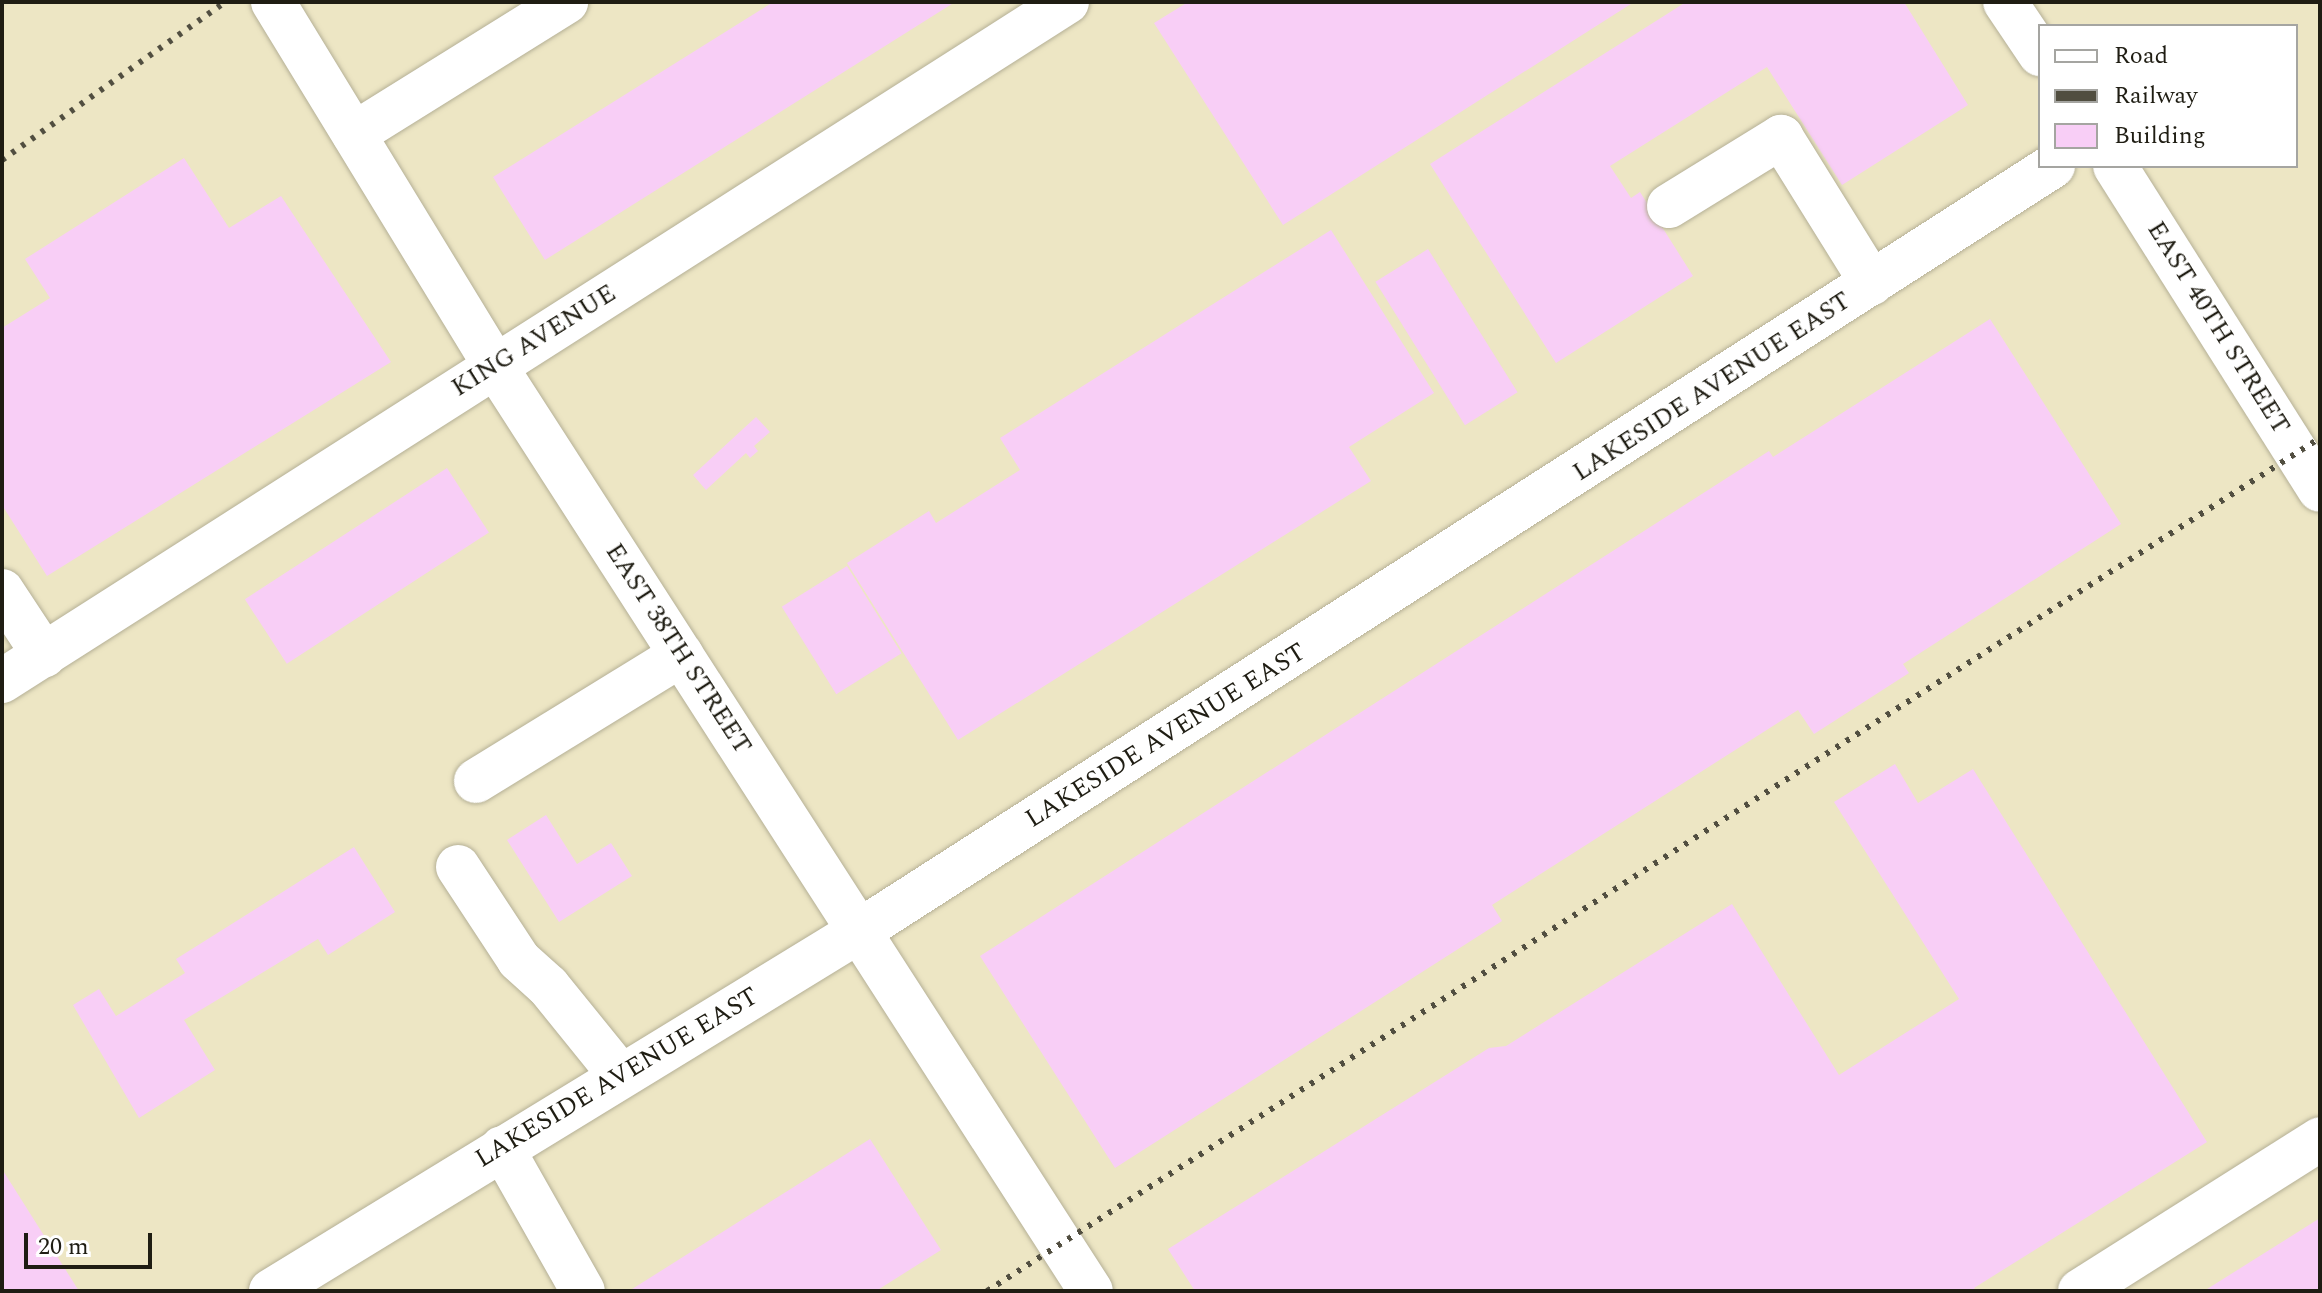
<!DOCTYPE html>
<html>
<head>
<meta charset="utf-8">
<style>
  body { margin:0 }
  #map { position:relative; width:2322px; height:1293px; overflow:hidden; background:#f9f3d8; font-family:Spectral,serif }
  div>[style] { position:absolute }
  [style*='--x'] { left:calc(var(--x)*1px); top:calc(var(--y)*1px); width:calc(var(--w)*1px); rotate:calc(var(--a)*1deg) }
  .built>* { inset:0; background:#ede6c4 }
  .building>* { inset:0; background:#f8cef6; transform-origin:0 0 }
  .roads { filter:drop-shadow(0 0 2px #b5b096) drop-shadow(0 0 2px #b5b096) }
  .minor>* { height:44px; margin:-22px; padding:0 22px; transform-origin:22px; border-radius:22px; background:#fff }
  .rail>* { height:6px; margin-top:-3px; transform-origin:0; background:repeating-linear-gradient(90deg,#514e40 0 4px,transparent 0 12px) }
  span { translate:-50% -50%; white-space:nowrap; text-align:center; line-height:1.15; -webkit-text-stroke:7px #fff; paint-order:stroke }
  .street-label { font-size:26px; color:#1f1d13 }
  .frame { position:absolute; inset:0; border:4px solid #1f1d13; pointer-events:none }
  .legend { position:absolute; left:2038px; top:24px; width:260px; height:144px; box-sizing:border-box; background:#fff; border:2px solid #a5a5a1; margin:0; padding:10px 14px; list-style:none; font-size:24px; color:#1f1d13 }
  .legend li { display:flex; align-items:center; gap:16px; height:40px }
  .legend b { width:40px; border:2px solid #a5a5a1 }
  .scale { position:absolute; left:24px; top:1233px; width:128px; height:36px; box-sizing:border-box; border:4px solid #1f1d13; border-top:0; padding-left:10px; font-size:24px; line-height:28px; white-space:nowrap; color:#1f1d13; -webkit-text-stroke:6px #fff; paint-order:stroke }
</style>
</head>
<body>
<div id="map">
  <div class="built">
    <i style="clip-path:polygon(evenodd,2px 2px,2320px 2px,2320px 1291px,2px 1291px,2px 2px,2040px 26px,2296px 26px,2296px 166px,2040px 166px,2040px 26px)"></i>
  </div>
  <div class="building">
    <i style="clip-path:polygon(773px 2px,955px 2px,545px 260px,493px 177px)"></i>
    <i style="clip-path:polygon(1188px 2px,1634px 2px,1283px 225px,1154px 23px)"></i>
    <i style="clip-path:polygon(1686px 2px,1904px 2px,1968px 105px,1842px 185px,1767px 67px,1610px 166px,1631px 198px,1640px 192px,1693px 276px,1556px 363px,1430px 164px)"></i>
    <i style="clip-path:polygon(184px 158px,229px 228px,281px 196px,391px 362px,47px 576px,2px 505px,2px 328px,50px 298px,25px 259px)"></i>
    <i style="clip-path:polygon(1331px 230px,1434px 393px,1349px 447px,1371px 481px,958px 740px,847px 563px,929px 511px,936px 523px,1020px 470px,1000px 438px)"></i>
    <i style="left:1428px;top:249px;width:169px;height:62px;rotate:58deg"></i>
    <i style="clip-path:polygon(1990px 319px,2121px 524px,1903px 664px,1909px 673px,1814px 734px,1798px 710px,1492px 905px,1502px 921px,1115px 1168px,980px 956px,1769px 451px,1773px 457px)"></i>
    <i style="clip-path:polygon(756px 417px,770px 432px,754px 446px,758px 451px,750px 458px,746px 453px,706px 490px,693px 475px)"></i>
    <i style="left:447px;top:468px;width:77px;height:241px;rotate:57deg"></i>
    <i style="left:847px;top:566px;width:103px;height:77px;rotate:58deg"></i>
    <i style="clip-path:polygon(1895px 764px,1918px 803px,1973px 769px,2207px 1142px,1974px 1288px,1977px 1291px,1195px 1291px,1168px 1249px,1489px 1048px,1506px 1046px,1732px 904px,1839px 1075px,1959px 999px,1834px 802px)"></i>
    <i style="clip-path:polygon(546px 815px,577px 864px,611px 843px,632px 876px,559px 922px,507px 840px)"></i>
    <i style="clip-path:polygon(354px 847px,395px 912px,328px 955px,318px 939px,184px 1020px,215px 1070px,139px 1118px,73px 1005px,99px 989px,116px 1016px,185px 973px,176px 959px)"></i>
    <i style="clip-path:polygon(870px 1139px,941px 1250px,876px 1291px,629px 1291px)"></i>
    <i style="clip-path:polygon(2px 1169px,79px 1291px,2px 1291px)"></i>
    <i style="clip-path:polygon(2320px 1218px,2320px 1291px,2204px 1291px)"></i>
  </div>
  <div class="roads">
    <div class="minor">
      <i style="--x:273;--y:2;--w:426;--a:58.6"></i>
      <i style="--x:495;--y:366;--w:1100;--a:57.21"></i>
      <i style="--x:2005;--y:2;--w:63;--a:56.1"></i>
      <i style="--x:354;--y:134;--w:250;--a:-31.9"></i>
      <i style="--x:2115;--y:166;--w:383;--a:57.7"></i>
      <i style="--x:1669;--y:206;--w:132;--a:-31.6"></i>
      <i style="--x:1781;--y:137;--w:172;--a:58.1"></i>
      <i style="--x:2;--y:591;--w:77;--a:56.7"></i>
      <i style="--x:2;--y:681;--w:1263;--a:-32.52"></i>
      <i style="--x:476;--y:781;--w:241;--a:-31.6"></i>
      <i style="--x:458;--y:867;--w:111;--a:56.7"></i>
      <i style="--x:519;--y:960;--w:39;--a:42"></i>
      <i style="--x:548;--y:986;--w:114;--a:51"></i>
      <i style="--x:502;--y:1148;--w:164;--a:60.5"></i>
      <i style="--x:271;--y:1291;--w:692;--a:-31.46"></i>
      <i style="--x:861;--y:930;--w:1416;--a:-32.66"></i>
      <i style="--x:2080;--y:1291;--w:284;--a:-32.3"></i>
    </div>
  </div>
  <div class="rail">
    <i style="--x:2;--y:160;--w:273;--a:-35.3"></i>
    <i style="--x:987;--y:1291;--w:1583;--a:-32.62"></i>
  </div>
  <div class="street-label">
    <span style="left:2218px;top:328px;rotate:58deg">EAST 40TH STREET</span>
    <span style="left:534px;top:341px;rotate:-32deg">KING AVENUE</span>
    <span style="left:1712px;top:387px;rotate:-33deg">LAKESIDE AVENUE EAST</span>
    <span style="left:678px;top:649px;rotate:57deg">EAST 38TH STREET</span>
    <span style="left:1166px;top:736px;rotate:-32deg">LAKESIDE AVENUE EAST</span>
    <span style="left:617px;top:1078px;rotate:-31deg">LAKESIDE AVENUE EAST</span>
  </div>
  <div class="frame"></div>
  <ul class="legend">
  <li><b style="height:10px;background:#fff"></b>Road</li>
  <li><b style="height:10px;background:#514e40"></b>Railway</li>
  <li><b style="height:22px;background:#f8cef6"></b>Building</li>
  </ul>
  <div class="scale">20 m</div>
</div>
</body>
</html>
